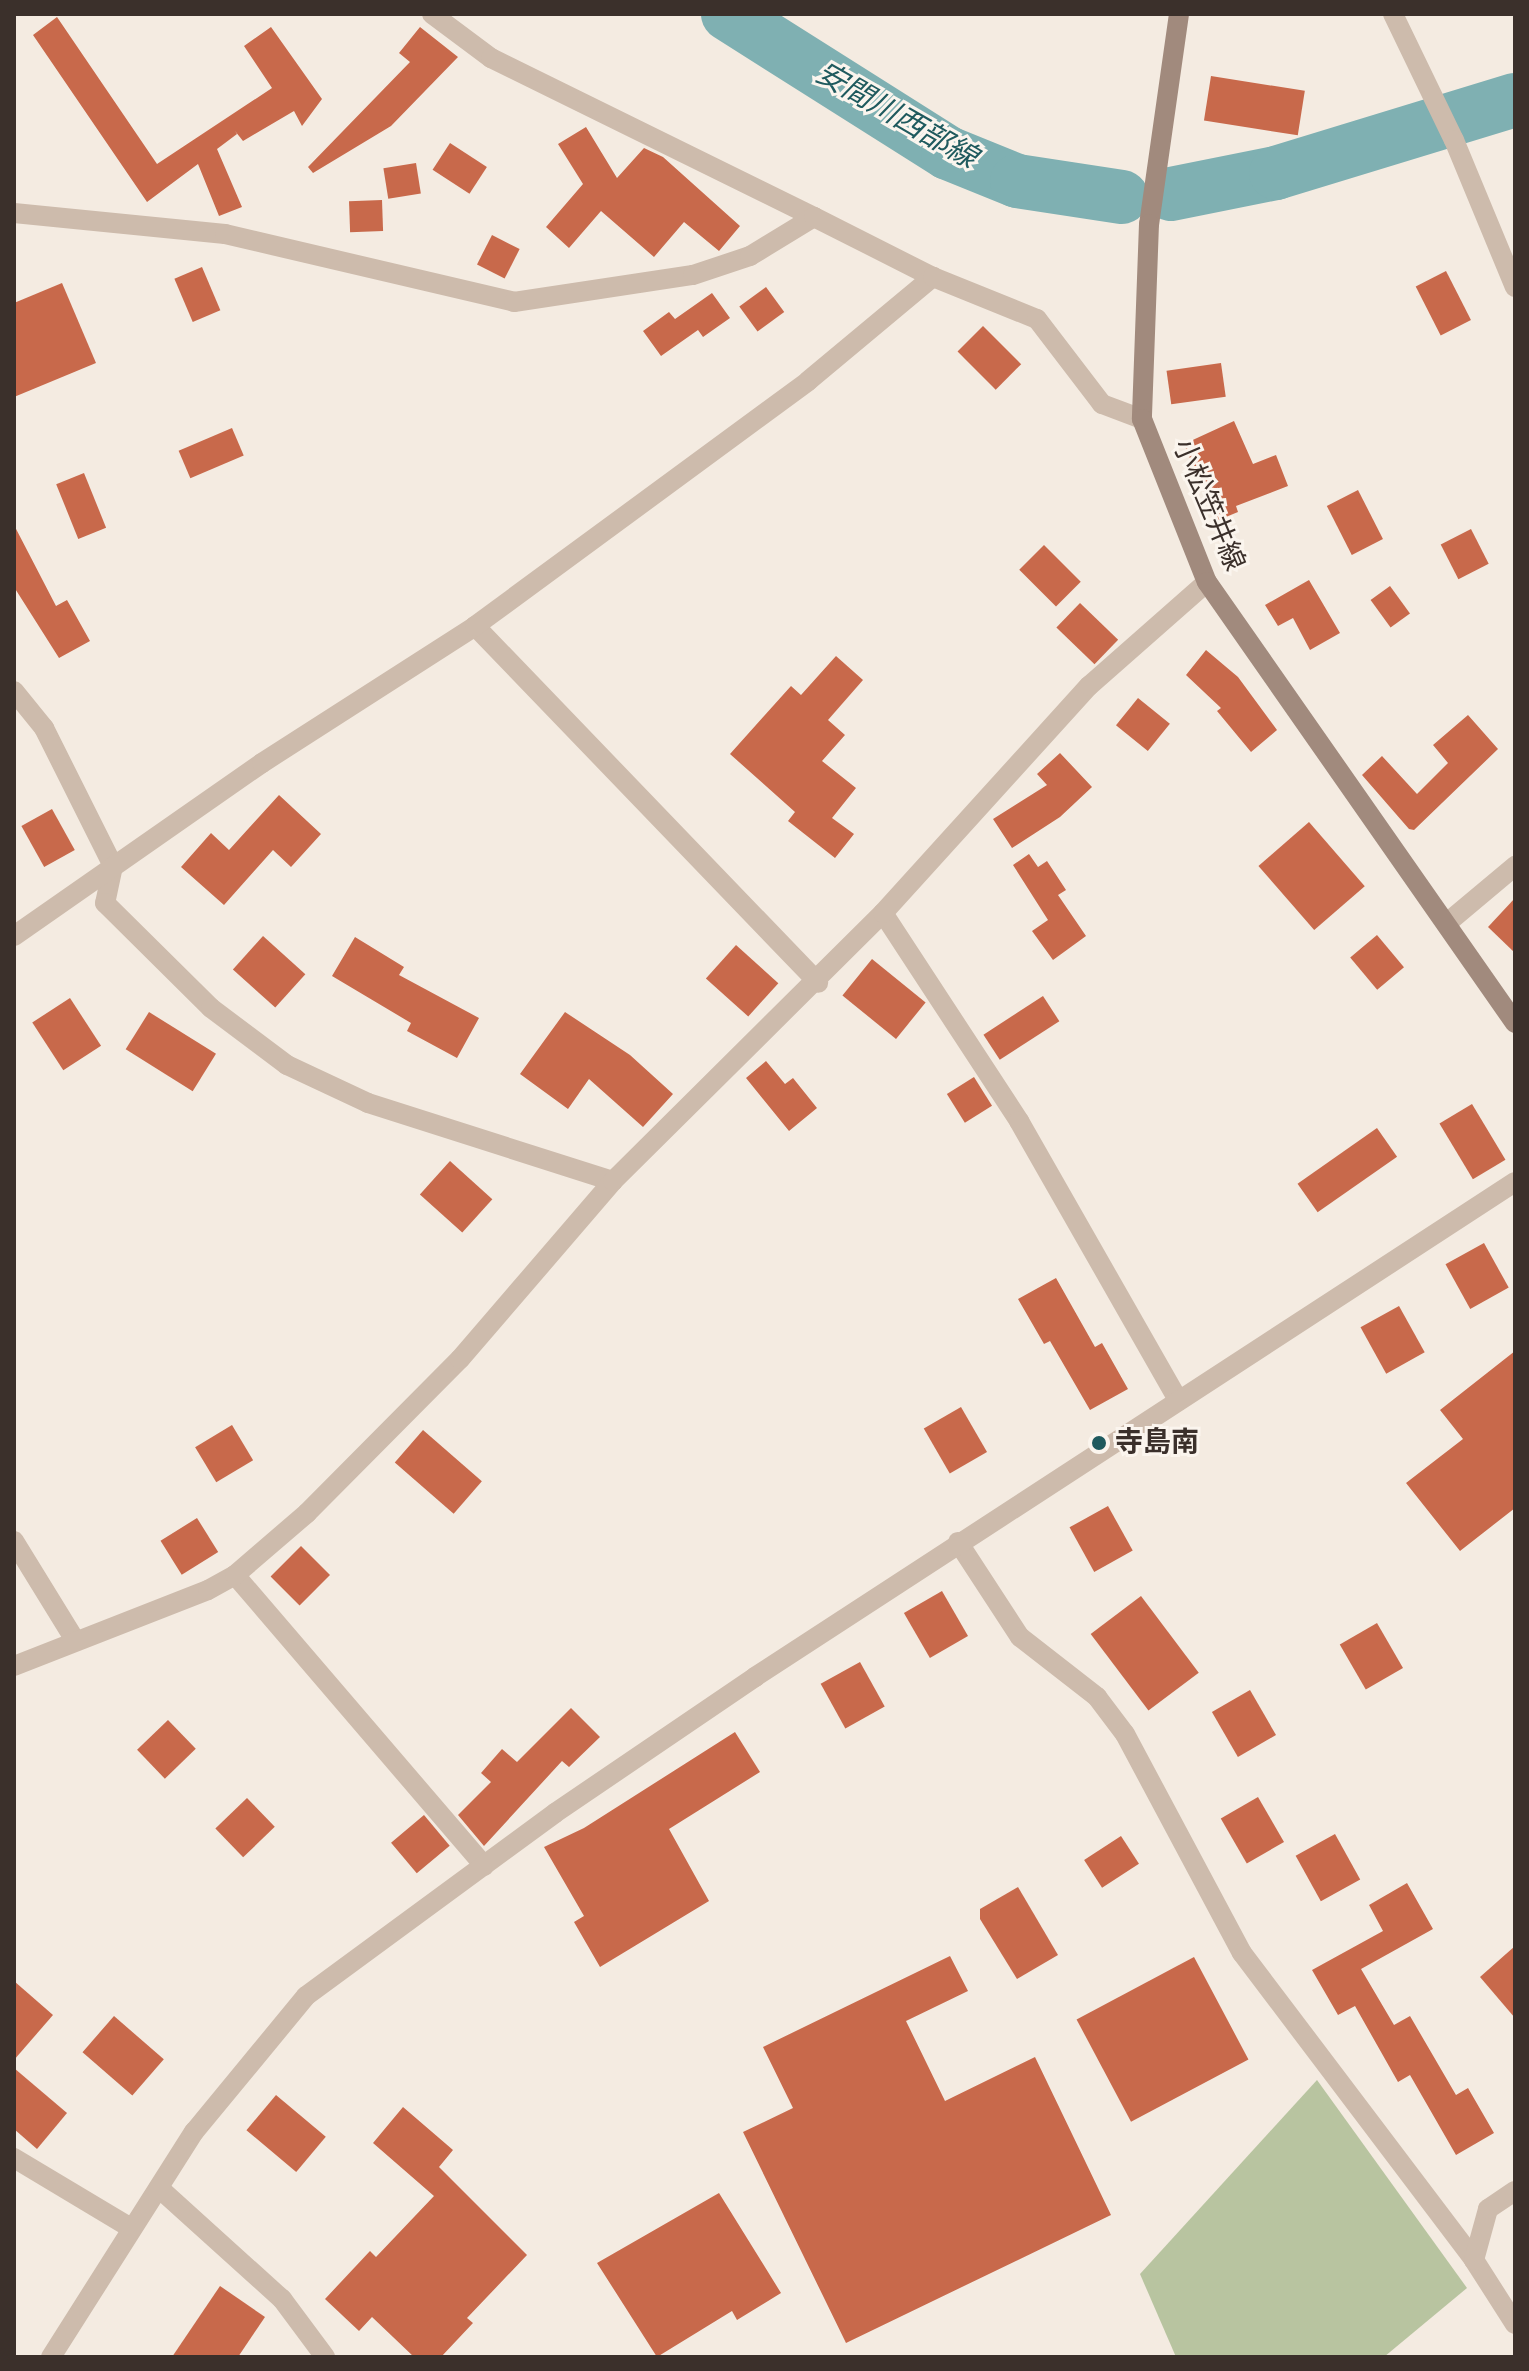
<!DOCTYPE html>
<html>
<head>
<meta charset="utf-8">
<style>
  body { margin:0 }
  #map { position:relative; width:1529px; height:2371px; overflow:hidden; background:#f4ebe1; font-family:"Alegreya Sans","Noto Sans JP",sans-serif }
  div>[style] { position:absolute }
  [style*='--x'] { left:calc(var(--x)*1px); top:calc(var(--y)*1px); width:calc(var(--w)*1px); rotate:calc(var(--a)*1deg) }
  .green>* { inset:0; background:#b8c4a0 }
  .river>* { height:54px; margin:-27px; padding:0 27px; transform-origin:27px; border-radius:27px; background:#7fb0b2 }
  .building>* { inset:0; background:#c8694b; transform-origin:0 0 }
  .minor>* { height:20px; margin:-10px; padding:0 10px; transform-origin:10px; border-radius:10px; background:#cdbbac }
  .tertiary>* { height:20px; margin:-10px; padding:0 10px; transform-origin:10px; border-radius:10px; background:#cdbbac }
  .secondary>* { height:20px; margin:-10px; padding:0 10px; transform-origin:10px; border-radius:10px; background:#a18a7d }
  .dots>* { width:22px; height:22px; translate:-50% -50%; box-sizing:border-box; border:4px solid #fbf5ee; border-radius:50% }
  span { translate:-50% -50%; white-space:nowrap; text-align:center; line-height:1.15; -webkit-text-stroke:6px #fbf5ee; paint-order:stroke }
  .street-label { font-size:28px; color:#3b302b }
  .poi-label { font-size:28px; color:#3b302b; font-weight:700 }
  .left { translate:0 -50%; text-align:left }
  .water-label { font-size:30px; color:#1f5a5e; font-style:italic }
  .frame { position:absolute; inset:0; border:16px solid #3b302b; pointer-events:none }
</style>
</head>
<body>
<div id="map">
  <div class="green">
    <i style="clip-path:polygon(1317px 2080px,1467px 2288px,1384px 2357px,1176px 2357px,1140px 2274px)"></i>
  </div>
  <div class="river">
    <i style="--x:728;--y:14;--w:260;--a:32.3"></i>
    <i style="--x:948;--y:153;--w:74;--a:22.1"></i>
    <i style="--x:1017;--y:181;--w:106;--a:8.7"></i>
    <i style="--x:1171;--y:194;--w:107;--a:-11.3"></i>
    <i style="--x:1276;--y:173;--w:250;--a:-17"></i>
  </div>
  <div class="building">
    <i style="clip-path:polygon(57px 17px,157px 164px,272px 88px,244px 46px,271px 27px,322px 99px,302px 126px,294px 111px,243px 141px,235px 131px,237px 134px,217px 149px,242px 207px,219px 216px,198px 164px,147px 202px,33px 35px)"></i>
    <i style="clip-path:polygon(420px 27px,458px 57px,391px 126px,313px 173px,308px 167px,410px 62px,399px 53px)"></i>
    <i style="left:1211px;top:76px;width:95px;height:45px;rotate:9deg"></i>
    <i style="clip-path:polygon(586px 127px,617px 178px,644px 148px,663px 157px,740px 226px,719px 251px,684px 222px,654px 257px,601px 211px,569px 248px,546px 227px,583px 184px,558px 144px)"></i>
    <i style="left:450px;top:143px;width:44px;height:32px;rotate:33deg"></i>
    <i style="left:416px;top:163px;width:31px;height:33px;rotate:81deg"></i>
    <i style="left:382px;top:200px;width:31px;height:33px;rotate:88deg"></i>
    <i style="left:492px;top:235px;width:31px;height:33px;rotate:27deg"></i>
    <i style="left:202px;top:267px;width:47px;height:30px;rotate:67deg"></i>
    <i style="left:1446px;top:271px;width:55px;height:34px;rotate:63deg"></i>
    <i style="clip-path:polygon(62px 283px,96px 363px,14px 397px,14px 303px)"></i>
    <i style="left:766px;top:287px;width:31px;height:33px;rotate:54deg"></i>
    <i style="clip-path:polygon(712px 293px,730px 318px,703px 337px,698px 330px,661px 356px,643px 331px,669px 312px,675px 319px)"></i>
    <i style="left:983px;top:326px;width:54px;height:36px;rotate:45deg"></i>
    <i style="left:1221px;top:363px;width:34px;height:55px;rotate:82deg"></i>
    <i style="clip-path:polygon(1234px 421px,1253px 464px,1276px 455px,1288px 486px,1236px 506px,1238px 512px,1216px 521px,1184px 444px)"></i>
    <i style="left:232px;top:428px;width:30px;height:58px;rotate:67deg"></i>
    <i style="left:84px;top:473px;width:59px;height:30px;rotate:68deg"></i>
    <i style="left:1358px;top:490px;width:55px;height:35px;rotate:63deg"></i>
    <i style="clip-path:polygon(14px 525px,56px 606px,67px 600px,90px 641px,59px 658px,14px 587px)"></i>
    <i style="left:1471px;top:529px;width:39px;height:34px;rotate:63deg"></i>
    <i style="left:1044px;top:545px;width:52px;height:35px;rotate:45deg"></i>
    <i style="clip-path:polygon(1309px 580px,1340px 633px,1310px 650px,1293px 618px,1278px 626px,1265px 605px)"></i>
    <i style="left:1390px;top:586px;width:34px;height:24px;rotate:54deg"></i>
    <i style="left:1080px;top:603px;width:53px;height:34px;rotate:44deg"></i>
    <i style="clip-path:polygon(1206px 650px,1238px 677px,1277px 730px,1251px 752px,1217px 711px,1221px 708px,1186px 675px)"></i>
    <i style="clip-path:polygon(836px 656px,863px 680px,828px 720px,845px 735px,822px 761px,856px 788px,832px 818px,854px 834px,835px 858px,788px 821px,795px 812px,730px 754px,791px 686px,801px 695px)"></i>
    <i style="left:1138px;top:698px;width:41px;height:35px;rotate:39deg"></i>
    <i style="clip-path:polygon(1468px 715px,1498px 749px,1414px 830px,1409px 829px,1362px 775px,1382px 756px,1417px 794px,1448px 763px,1433px 745px)"></i>
    <i style="clip-path:polygon(1060px 753px,1092px 787px,1060px 817px,1012px 848px,993px 819px,1047px 785px,1037px 774px)"></i>
    <i style="clip-path:polygon(279px 795px,321px 834px,291px 867px,273px 850px,224px 905px,181px 867px,211px 833px,229px 850px)"></i>
    <i style="left:52px;top:809px;width:47px;height:35px;rotate:61deg"></i>
    <i style="left:1309px;top:822px;width:85px;height:67px;rotate:49deg"></i>
    <i style="clip-path:polygon(1029px 854px,1038px 867px,1047px 861px,1066px 890px,1058px 895px,1086px 936px,1053px 960px,1032px 931px,1048px 920px,1013px 865px)"></i>
    <i style="clip-path:polygon(1515px 898px,1515px 953px,1488px 927px)"></i>
    <i style="left:1377px;top:935px;width:42px;height:35px;rotate:50deg"></i>
    <i style="left:263px;top:936px;width:57px;height:45px;rotate:42deg"></i>
    <i style="clip-path:polygon(355px 937px,404px 967px,399px 975px,479px 1018px,457px 1058px,407px 1031px,411px 1023px,332px 976px)"></i>
    <i style="left:736px;top:945px;width:57px;height:45px;rotate:42deg"></i>
    <i style="left:872px;top:959px;width:69px;height:47px;rotate:39deg"></i>
    <i style="left:1043px;top:996px;width:30px;height:71px;rotate:57deg"></i>
    <i style="left:70px;top:998px;width:57px;height:45px;rotate:57deg"></i>
    <i style="left:149px;top:1012px;width:79px;height:44px;rotate:32deg"></i>
    <i style="clip-path:polygon(565px 1012px,630px 1055px,673px 1094px,643px 1127px,589px 1079px,568px 1109px,520px 1074px)"></i>
    <i style="clip-path:polygon(766px 1061px,785px 1084px,793px 1078px,817px 1108px,789px 1131px,746px 1078px)"></i>
    <i style="left:974px;top:1077px;width:34px;height:32px;rotate:58deg"></i>
    <i style="left:1472px;top:1104px;width:65px;height:38px;rotate:59deg"></i>
    <i style="left:1377px;top:1128px;width:35px;height:97px;rotate:55deg"></i>
    <i style="left:450px;top:1161px;width:57px;height:45px;rotate:42deg"></i>
    <i style="left:1484px;top:1243px;width:51px;height:44px;rotate:61deg"></i>
    <i style="clip-path:polygon(1056px 1278px,1095px 1347px,1102px 1343px,1128px 1389px,1090px 1410px,1050px 1341px,1044px 1344px,1018px 1299px)"></i>
    <i style="left:1399px;top:1306px;width:53px;height:44px;rotate:61deg"></i>
    <i style="clip-path:polygon(1515px 1351px,1515px 1508px,1460px 1551px,1406px 1483px,1463px 1439px,1440px 1410px)"></i>
    <i style="left:961px;top:1407px;width:52px;height:43px;rotate:60deg"></i>
    <i style="left:232px;top:1425px;width:41px;height:43px;rotate:59deg"></i>
    <i style="left:423px;top:1430px;width:78px;height:43px;rotate:41deg"></i>
    <i style="left:1108px;top:1506px;width:51px;height:44px;rotate:61deg"></i>
    <i style="left:197px;top:1518px;width:40px;height:43px;rotate:58deg"></i>
    <i style="left:301px;top:1546px;width:41px;height:43px;rotate:45deg"></i>
    <i style="left:942px;top:1591px;width:52px;height:44px;rotate:60deg"></i>
    <i style="left:1141px;top:1596px;width:96px;height:63px;rotate:53deg"></i>
    <i style="left:1377px;top:1623px;width:52px;height:43px;rotate:60deg"></i>
    <i style="left:860px;top:1662px;width:51px;height:45px;rotate:61deg"></i>
    <i style="left:1250px;top:1690px;width:52px;height:44px;rotate:60deg"></i>
    <i style="clip-path:polygon(571px 1708px,600px 1737px,569px 1767px,562px 1761px,484px 1846px,458px 1815px,491px 1782px,481px 1773px,502px 1749px,517px 1762px)"></i>
    <i style="left:168px;top:1720px;width:40px;height:43px;rotate:46deg"></i>
    <i style="clip-path:polygon(735px 1732px,760px 1772px,669px 1829px,709px 1901px,600px 1967px,574px 1922px,584px 1916px,544px 1847px,584px 1828px)"></i>
    <i style="left:1258px;top:1797px;width:52px;height:43px;rotate:60deg"></i>
    <i style="left:247px;top:1798px;width:40px;height:44px;rotate:46deg"></i>
    <i style="left:424px;top:1815px;width:40px;height:43px;rotate:50deg"></i>
    <i style="left:1335px;top:1834px;width:52px;height:45px;rotate:61deg"></i>
    <i style="left:1121px;top:1836px;width:33px;height:44px;rotate:57deg"></i>
    <i style="clip-path:polygon(1407px 1883px,1433px 1929px,1361px 1969px,1394px 2025px,1410px 2016px,1456px 2095px,1468px 2088px,1494px 2133px,1456px 2155px,1410px 2075px,1398px 2082px,1355px 2006px,1338px 2015px,1312px 1970px,1383px 1931px,1369px 1905px)"></i>
    <i style="clip-path:polygon(1018px 1887px,1058px 1955px,1017px 1979px,980px 1919px,980px 1909px)"></i>
    <i style="clip-path:polygon(1515px 1946px,1515px 2018px,1480px 1977px)"></i>
    <i style="clip-path:polygon(950px 1956px,968px 1991px,906px 2021px,945px 2101px,1035px 2057px,1111px 2215px,846px 2343px,743px 2132px,793px 2108px,763px 2047px)"></i>
    <i style="left:1194px;top:1957px;width:116px;height:133px;rotate:62deg"></i>
    <i style="clip-path:polygon(14px 1981px,53px 2015px,14px 2060px)"></i>
    <i style="left:114px;top:2016px;width:66px;height:48px;rotate:41deg"></i>
    <i style="clip-path:polygon(14px 2068px,67px 2113px,37px 2149px,14px 2129px)"></i>
    <i style="left:276px;top:2095px;width:65px;height:46px;rotate:40deg"></i>
    <i style="clip-path:polygon(403px 2107px,453px 2150px,439px 2167px,527px 2255px,467px 2318px,473px 2323px,441px 2357px,414px 2357px,372px 2317px,359px 2331px,325px 2299px,370px 2251px,376px 2257px,434px 2196px,373px 2143px)"></i>
    <i style="clip-path:polygon(719px 2193px,781px 2293px,737px 2320px,732px 2311px,657px 2357px,597px 2263px)"></i>
    <i style="clip-path:polygon(220px 2286px,265px 2317px,238px 2357px,172px 2357px)"></i>
  </div>
  <div class="minor">
    <i style="--x:432;--y:14;--w:74;--a:36.7"></i>
    <i style="--x:491;--y:58;--w:360;--a:26.2"></i>
    <i style="--x:14;--y:213;--w:212;--a:5.7"></i>
    <i style="--x:225;--y:234;--w:297;--a:13.2"></i>
    <i style="--x:514;--y:302;--w:181;--a:-8.6"></i>
    <i style="--x:693;--y:275;--w:60;--a:-18.4"></i>
    <i style="--x:750;--y:256;--w:75;--a:-31.4"></i>
    <i style="--x:814;--y:217;--w:133;--a:26.8"></i>
    <i style="--x:475;--y:626;--w:495;--a:46.1"></i>
    <i style="--x:14;--y:691;--w:48;--a:51"></i>
    <i style="--x:44;--y:728;--w:154;--a:63.4"></i>
    <i style="--x:113;--y:866;--w:38;--a:102"></i>
    <i style="--x:105;--y:903;--w:149;--a:44.7"></i>
    <i style="--x:211;--y:1008;--w:95;--a:36.9"></i>
    <i style="--x:287;--y:1065;--w:89;--a:25.1"></i>
    <i style="--x:368;--y:1103;--w:257;--a:17.7"></i>
    <i style="--x:883;--y:913;--w:249;--a:56.8"></i>
    <i style="--x:1019;--y:1121;--w:322;--a:60.3"></i>
    <i style="--x:1447;--y:923;--w:89;--a:-40"></i>
    <i style="--x:14;--y:936;--w:302;--a:-34.9"></i>
    <i style="--x:262;--y:763;--w:253;--a:-32.7"></i>
    <i style="--x:475;--y:626;--w:413;--a:-36.3"></i>
    <i style="--x:808;--y:381;--w:163;--a:-39.8"></i>
    <i style="--x:933;--y:277;--w:112;--a:22"></i>
    <i style="--x:1037;--y:319;--w:107;--a:52.6"></i>
    <i style="--x:1102;--y:404;--w:43;--a:20.6"></i>
    <i style="--x:14;--y:1541;--w:116;--a:58.4"></i>
    <i style="--x:958;--y:1542;--w:113;--a:56.9"></i>
    <i style="--x:1020;--y:1637;--w:98;--a:37.9"></i>
    <i style="--x:1097;--y:1697;--w:46;--a:52.9"></i>
    <i style="--x:1125;--y:1734;--w:248;--a:61.9"></i>
    <i style="--x:1242;--y:1953;--w:385;--a:52.9"></i>
    <i style="--x:1474;--y:2260;--w:76;--a:57.4"></i>
    <i style="--x:235;--y:1575;--w:383;--a:49.4"></i>
    <i style="--x:14;--y:1666;--w:208;--a:-21.4"></i>
    <i style="--x:208;--y:1590;--w:31;--a:-29"></i>
    <i style="--x:235;--y:1575;--w:95;--a:-40.7"></i>
    <i style="--x:307;--y:1513;--w:217;--a:-45.2"></i>
    <i style="--x:460;--y:1359;--w:235;--a:-49.3"></i>
    <i style="--x:613;--y:1181;--w:380;--a:-44.8"></i>
    <i style="--x:883;--y:913;--w:307;--a:-47.8"></i>
    <i style="--x:1089;--y:686;--w:157;--a:-41.4"></i>
    <i style="--x:14;--y:2158;--w:136;--a:30.9"></i>
    <i style="--x:159;--y:2188;--w:166;--a:42.1"></i>
    <i style="--x:282;--y:2299;--w:72;--a:53.4"></i>
    <i style="--x:1474;--y:2260;--w:53;--a:-74.6"></i>
    <i style="--x:1488;--y:2209;--w:32;--a:-34"></i>
    <i style="--x:51;--y:2357;--w:267;--a:-57.6"></i>
    <i style="--x:194;--y:2132;--w:176;--a:-50.5"></i>
    <i style="--x:306;--y:1996;--w:309;--a:-36.3"></i>
    <i style="--x:555;--y:1813;--w:242;--a:-34.2"></i>
    <i style="--x:755;--y:1677;--w:907;--a:-33.08"></i>
  </div>
  <div class="tertiary">
    <i style="--x:1393;--y:14;--w:140;--a:64.2"></i>
    <i style="--x:1454;--y:140;--w:159;--a:67.5"></i>
  </div>
  <div class="secondary">
    <i style="--x:1179;--y:14;--w:212;--a:98.1"></i>
    <i style="--x:1149;--y:224;--w:195;--a:92.1"></i>
    <i style="--x:1142;--y:419;--w:175;--a:68.3"></i>
    <i style="--x:1207;--y:582;--w:538;--a:55.07"></i>
  </div>
  <div class="dots">
    <i style="left:1099px;top:1443px;background:#1f5a5e"></i>
  </div>
  <div class="street-label">
    <span style="left:1208px;top:505px;rotate:67deg">小松笠井線</span>
  </div>
  <div class="poi-label">
    <span class="left" style="left:1115px;top:1443px">寺島南</span>
  </div>
  <div class="water-label">
    <span style="left:896px;top:116px;rotate:30deg">安間川西部線</span>
  </div>
  <div class="frame"></div>
</div>
</body>
</html>
